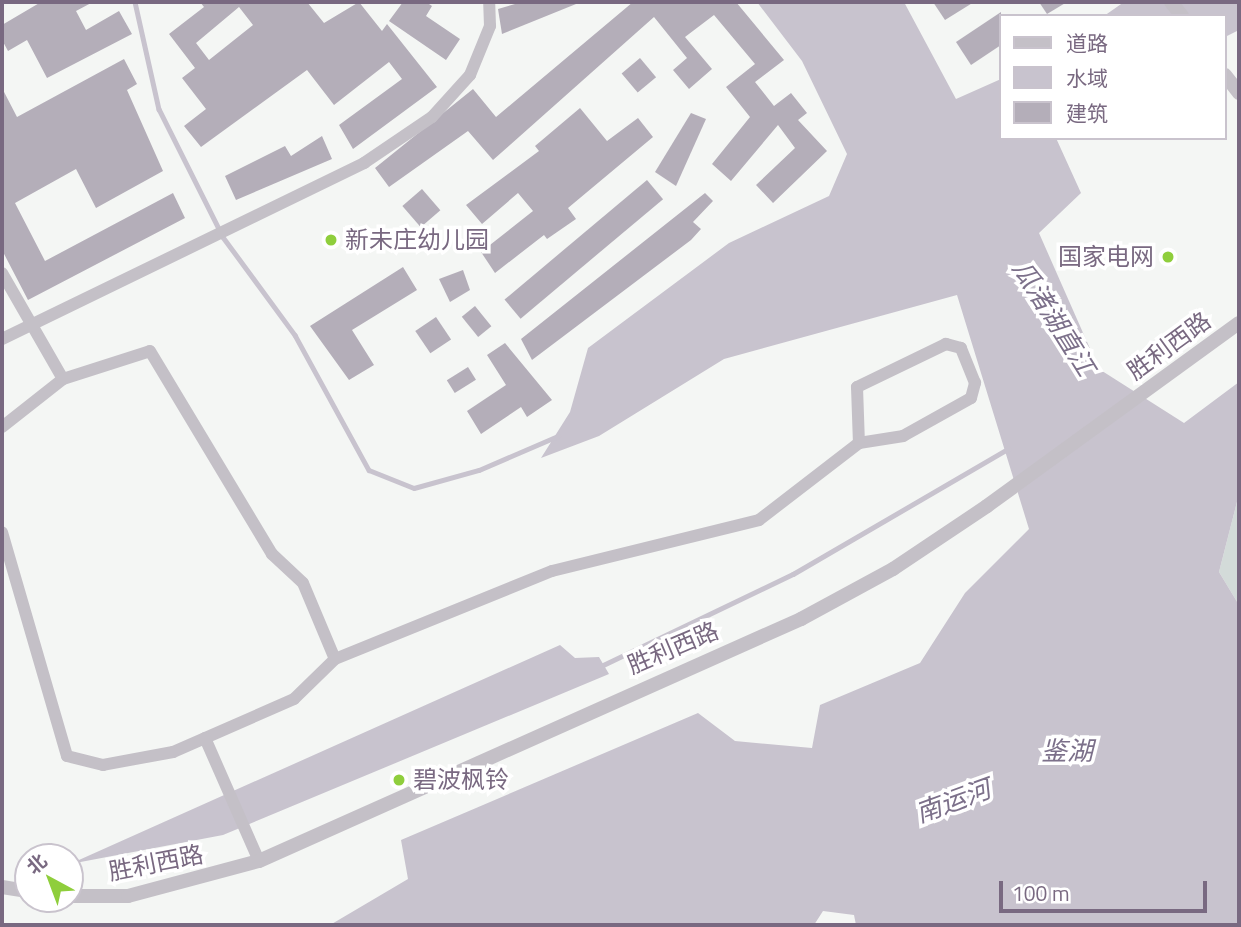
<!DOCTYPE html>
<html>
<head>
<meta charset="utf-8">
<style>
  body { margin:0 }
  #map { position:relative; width:1241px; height:927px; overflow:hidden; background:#f4f6f4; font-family:"Titillium Web","Noto Sans SC",sans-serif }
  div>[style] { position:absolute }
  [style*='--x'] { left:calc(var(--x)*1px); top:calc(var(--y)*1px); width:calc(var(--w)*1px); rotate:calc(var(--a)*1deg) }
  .green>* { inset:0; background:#d3dbd9 }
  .water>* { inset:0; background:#c8c3ce }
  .stream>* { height:4.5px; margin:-2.25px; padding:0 2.25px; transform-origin:2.25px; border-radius:2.25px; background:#c8c3ce }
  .building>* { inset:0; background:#b4aeb9; transform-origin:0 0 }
  .minor>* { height:12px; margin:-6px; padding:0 6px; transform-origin:6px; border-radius:6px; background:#c4c0c7 }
  .tertiary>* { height:14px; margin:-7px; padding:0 7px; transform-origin:7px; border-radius:7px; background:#c4c0c7 }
  .dots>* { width:19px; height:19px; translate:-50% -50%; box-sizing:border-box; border:4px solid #fff; border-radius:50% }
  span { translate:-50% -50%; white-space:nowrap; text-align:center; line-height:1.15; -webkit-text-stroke:7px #fff; paint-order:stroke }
  .poi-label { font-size:24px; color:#796981 }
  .left { translate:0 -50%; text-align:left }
  .right { translate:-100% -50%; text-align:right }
  .street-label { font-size:24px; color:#796981 }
  .water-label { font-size:26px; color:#7c708a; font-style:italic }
  .frame { position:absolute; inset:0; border:4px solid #796981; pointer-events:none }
  .legend { position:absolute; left:999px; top:14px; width:228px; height:126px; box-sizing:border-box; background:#fff; border:2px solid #c9c3cd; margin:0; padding:9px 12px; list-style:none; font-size:21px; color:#796981 }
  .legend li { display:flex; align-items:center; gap:14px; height:35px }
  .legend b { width:35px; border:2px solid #c9c3cd }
  .north { position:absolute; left:14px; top:843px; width:70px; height:70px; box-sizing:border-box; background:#fff; border:2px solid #c9c3cd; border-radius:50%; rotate:319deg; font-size:19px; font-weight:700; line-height:28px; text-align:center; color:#796981 }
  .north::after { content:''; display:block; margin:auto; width:24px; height:32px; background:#8fce3c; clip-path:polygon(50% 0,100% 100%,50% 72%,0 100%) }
  .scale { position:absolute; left:999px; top:881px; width:208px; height:32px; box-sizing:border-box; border:4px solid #796981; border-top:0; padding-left:9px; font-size:21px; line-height:24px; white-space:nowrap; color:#796981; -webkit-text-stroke:5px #fff; paint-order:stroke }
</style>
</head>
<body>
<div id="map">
  <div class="green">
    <i style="clip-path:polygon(1239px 494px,1239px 605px,1219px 572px)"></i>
  </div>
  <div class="water">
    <i style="clip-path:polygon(757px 2px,904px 2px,956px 99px,1001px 79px,1001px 138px,1056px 138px,1081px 193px,1039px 233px,1099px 369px,1184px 423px,1239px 382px,1239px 494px,1219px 572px,1239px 605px,1239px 925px,856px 925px,854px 915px,823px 911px,814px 925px,330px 925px,408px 879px,401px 840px,698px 713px,735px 741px,812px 748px,820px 705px,920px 663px,965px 593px,1029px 529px,957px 295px,724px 359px,599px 436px,541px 458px,570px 412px,588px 348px,729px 243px,829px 196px,847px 154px,802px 61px)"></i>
    <i style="clip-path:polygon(1124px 2px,1239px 2px,1239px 30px,1225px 37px,1225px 16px,1104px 16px)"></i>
    <i style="clip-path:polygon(560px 645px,575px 658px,599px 657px,609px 674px,223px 835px,70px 864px)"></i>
  </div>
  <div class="stream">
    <i style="--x:135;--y:2;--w:110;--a:77.4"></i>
    <i style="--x:159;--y:109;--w:143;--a:63.4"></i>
    <i style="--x:223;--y:237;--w:122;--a:53.7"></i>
    <i style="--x:295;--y:335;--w:154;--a:61.3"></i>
    <i style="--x:369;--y:470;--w:48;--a:21.8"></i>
    <i style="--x:414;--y:488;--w:67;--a:-15.5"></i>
    <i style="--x:479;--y:470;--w:86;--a:-23.3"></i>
    <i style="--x:599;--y:667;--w:215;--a:-25.6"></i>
    <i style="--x:793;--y:574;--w:249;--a:-30.2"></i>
  </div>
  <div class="building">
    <i style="clip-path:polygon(41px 2px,93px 2px,76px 11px,86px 30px,119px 11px,132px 34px,47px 78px,27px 40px,8px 51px,2px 40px,2px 25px)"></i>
    <i style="clip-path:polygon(evenodd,200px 2px,307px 2px,324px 23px,359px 2px,382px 31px,387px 24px,437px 87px,353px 149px,339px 125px,402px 79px,389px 62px,334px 105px,307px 70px,201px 147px,184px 126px,206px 109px,182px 78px,195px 68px,169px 34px,204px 7px,200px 2px,239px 7px,253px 25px,209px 60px,196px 43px,239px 7px)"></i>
    <i style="clip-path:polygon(403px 2px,426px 2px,432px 6px,426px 16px,460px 39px,446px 60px,389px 21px)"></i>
    <i style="clip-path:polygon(522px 2px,581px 2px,502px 34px,498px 9px)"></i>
    <i style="clip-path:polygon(633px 2px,736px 2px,784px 60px,755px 82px,774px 106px,791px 93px,807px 113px,798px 120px,827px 151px,773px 203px,756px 185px,795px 148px,778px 125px,731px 181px,712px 164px,750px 117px,726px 87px,755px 64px,714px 15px,685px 37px,712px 69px,689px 89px,673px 70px,687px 58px,654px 17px,493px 160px,468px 131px,389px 187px,375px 168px,473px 89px,496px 117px)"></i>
    <i style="clip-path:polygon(933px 2px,974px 2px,945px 20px)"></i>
    <i style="clip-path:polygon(1039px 2px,1067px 2px,1047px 14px)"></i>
    <i style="clip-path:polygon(1001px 12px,1001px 45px,971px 65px,956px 42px)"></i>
    <i style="left:640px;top:58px;width:25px;height:24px;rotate:50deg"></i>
    <i style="clip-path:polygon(124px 59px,137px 84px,127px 90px,163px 171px,96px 208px,76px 169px,15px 203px,45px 261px,173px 193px,185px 218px,28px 300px,2px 250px,2px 88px,17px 117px)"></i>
    <i style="clip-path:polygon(580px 108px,607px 141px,638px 118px,653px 137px,568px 208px,576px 219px,547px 239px,544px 235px,495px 273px,481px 252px,533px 211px,518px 193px,482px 224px,466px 205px,539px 151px,535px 146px)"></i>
    <i style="clip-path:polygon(691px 113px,706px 119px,676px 186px,655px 172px)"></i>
    <i style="clip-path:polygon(322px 136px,332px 159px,236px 200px,225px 176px,285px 146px,291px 156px)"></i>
    <i style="left:647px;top:180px;width:25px;height:186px;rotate:50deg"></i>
    <i style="left:422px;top:189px;width:28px;height:26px;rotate:49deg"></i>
    <i style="clip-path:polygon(705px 193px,713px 201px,693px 222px,701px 229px,691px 240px,532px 360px,521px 339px)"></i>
    <i style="clip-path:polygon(403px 267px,417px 290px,352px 330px,374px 365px,349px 380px,310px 326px)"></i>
    <i style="clip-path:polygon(463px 270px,470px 290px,450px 302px,439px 279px)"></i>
    <i style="left:475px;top:306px;width:26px;height:17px;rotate:51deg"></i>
    <i style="left:436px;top:317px;width:27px;height:25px;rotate:56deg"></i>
    <i style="clip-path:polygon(505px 343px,552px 400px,527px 417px,521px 407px,481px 434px,467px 411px,506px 385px,487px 355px)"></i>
    <i style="left:468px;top:367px;width:15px;height:25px;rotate:58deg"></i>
  </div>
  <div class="minor">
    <i style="--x:2;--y:273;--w:122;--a:60.1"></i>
    <i style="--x:2;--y:339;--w:403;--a:-25.9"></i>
    <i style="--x:364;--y:163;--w:82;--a:-34.1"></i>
    <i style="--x:432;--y:117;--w:57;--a:-47.9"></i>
    <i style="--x:470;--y:75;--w:53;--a:-67.8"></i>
    <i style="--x:490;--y:26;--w:24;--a:-92"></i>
    <i style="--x:2;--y:427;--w:78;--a:-38.2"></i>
    <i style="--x:63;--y:379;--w:91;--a:-17.8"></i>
    <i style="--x:150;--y:351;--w:237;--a:59"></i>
    <i style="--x:272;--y:554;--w:42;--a:43.1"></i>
    <i style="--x:303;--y:583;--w:82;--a:67.2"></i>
    <i style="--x:335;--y:659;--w:57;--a:135.7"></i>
    <i style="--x:294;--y:699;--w:132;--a:156.3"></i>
    <i style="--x:173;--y:752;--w:71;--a:169.5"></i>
    <i style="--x:103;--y:765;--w:37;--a:-166"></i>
    <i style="--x:67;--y:756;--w:233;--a:-106.2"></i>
    <i style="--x:335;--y:659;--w:234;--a:-22.1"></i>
    <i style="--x:552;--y:571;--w:213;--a:-13.8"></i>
    <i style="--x:759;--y:520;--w:126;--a:-37.6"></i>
    <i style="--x:859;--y:443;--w:45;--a:-9"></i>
    <i style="--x:903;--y:436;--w:78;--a:-29.2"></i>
    <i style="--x:971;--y:398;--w:16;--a:-75"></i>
    <i style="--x:975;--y:383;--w:38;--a:-112"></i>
    <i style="--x:961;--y:348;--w:16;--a:-165"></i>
    <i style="--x:946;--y:344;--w:99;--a:154.2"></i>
    <i style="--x:857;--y:387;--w:56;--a:88"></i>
    <i style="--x:205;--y:738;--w:134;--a:66.3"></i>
  </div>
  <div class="tertiary">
    <i style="--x:1171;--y:2;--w:18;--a:52"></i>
    <i style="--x:1225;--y:75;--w:23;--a:52"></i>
    <i style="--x:2;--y:887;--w:26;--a:9"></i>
    <i style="--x:70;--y:896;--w:58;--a:0"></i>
    <i style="--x:128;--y:896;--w:136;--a:-15"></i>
    <i style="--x:259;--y:861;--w:594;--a:-24.06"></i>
    <i style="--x:801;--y:619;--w:105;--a:-28.5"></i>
    <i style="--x:893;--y:569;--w:113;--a:-33.8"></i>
    <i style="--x:987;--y:506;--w:311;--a:-36"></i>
  </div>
  <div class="dots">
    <i style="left:331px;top:240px;background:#8fce3c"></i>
    <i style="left:1168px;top:257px;background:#8fce3c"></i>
    <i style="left:399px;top:780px;background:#8fce3c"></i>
  </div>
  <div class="poi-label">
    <span class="left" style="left:345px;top:240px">新未庄幼儿园</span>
    <span class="right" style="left:1154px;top:257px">国家电网</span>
    <span class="left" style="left:413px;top:780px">碧波枫铃</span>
  </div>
  <div class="street-label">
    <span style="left:1169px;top:346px;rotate:-36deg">胜利西路</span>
    <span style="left:673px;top:648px;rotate:-23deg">胜利西路</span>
    <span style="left:156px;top:863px;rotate:-11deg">胜利西路</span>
  </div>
  <div class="water-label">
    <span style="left:1054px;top:318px;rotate:58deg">瓜渚湖直江</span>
    <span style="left:1067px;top:751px">鉴湖</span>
    <span style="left:953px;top:801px;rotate:-20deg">南运河</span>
  </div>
  <div class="frame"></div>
  <ul class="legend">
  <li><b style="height:9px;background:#c4c0c7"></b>道路</li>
  <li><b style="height:19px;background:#c8c3ce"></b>水域</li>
  <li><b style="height:19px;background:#b4aeb9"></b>建筑</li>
  </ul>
  <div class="north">北</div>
  <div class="scale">100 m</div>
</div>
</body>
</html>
